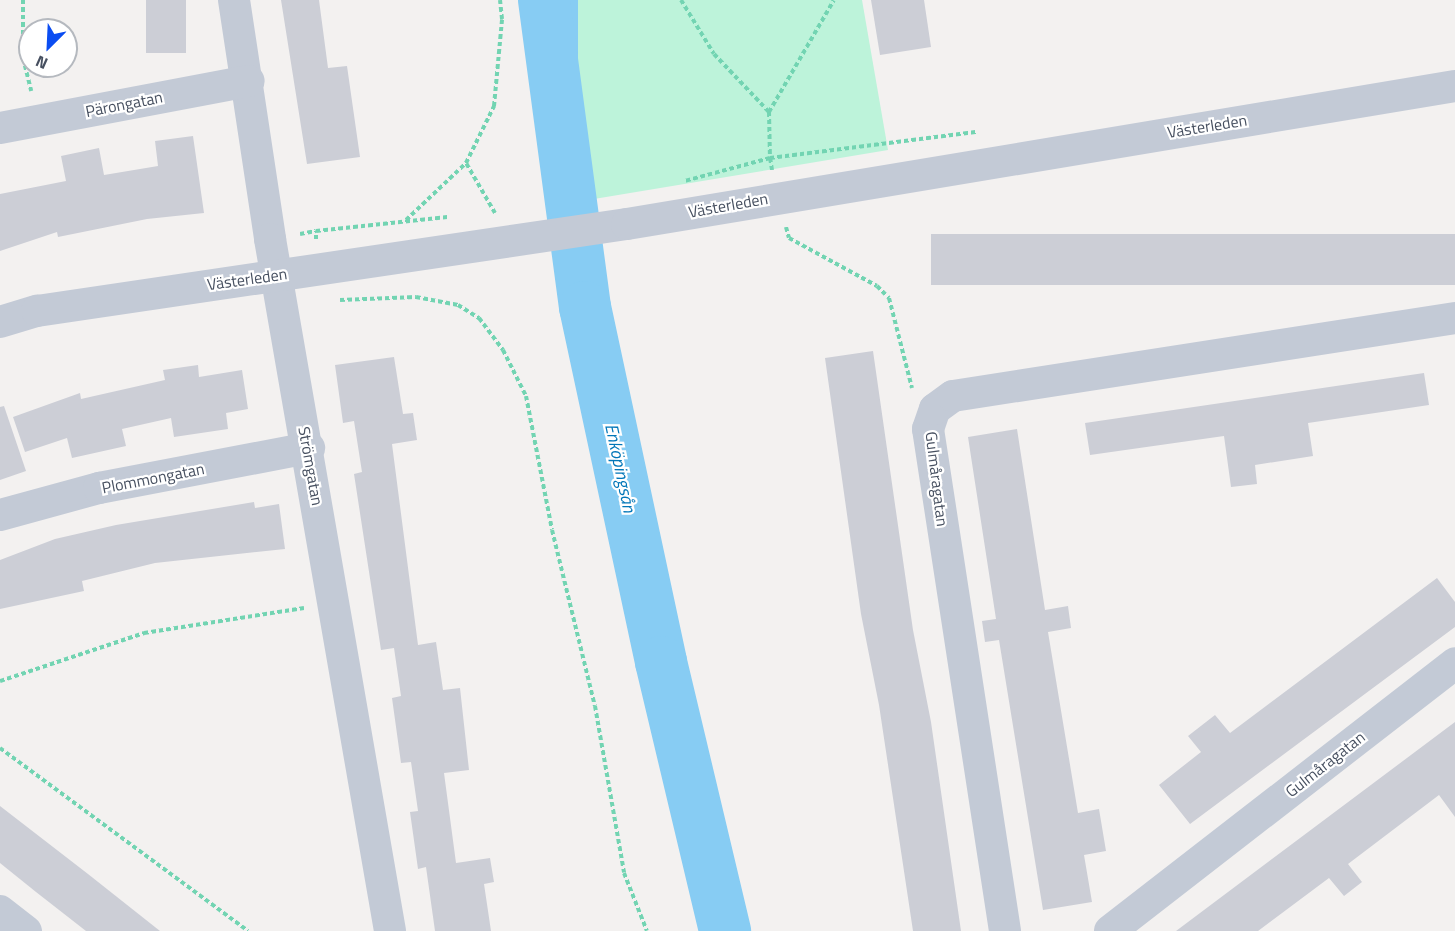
<!DOCTYPE html>
<html>
<head>
<meta charset="utf-8">
<style>
  body { margin:0 }
  #map { position:relative; width:1455px; height:931px; overflow:hidden; background:#f3f1f0; font-family:"Titillium Web",sans-serif }
  div>[style] { position:absolute }
  [style*='--x'] { left:calc(var(--x)*1px); top:calc(var(--y)*1px); width:calc(var(--w)*1px); rotate:calc(var(--a)*1deg) }
  .green>* { inset:0; background:#bdf3da }
  .water>* { inset:0; background:#87ccf3; transform-origin:0 0 }
  .river>* { height:52px; margin:-26px; padding:0 26px; transform-origin:26px; border-radius:26px; background:#87ccf3 }
  .building>* { inset:0; background:#ccced6; transform-origin:0 0 }
  .path>* { height:4px; margin-top:-2px; transform-origin:0; background:repeating-linear-gradient(90deg,#72d4b2 0 4.5px,transparent 0 7.5px) }
  .minor>* { height:32px; margin:-16px; padding:0 16px; transform-origin:16px; border-radius:16px; background:#c3cad6 }
  span { translate:-50% -50%; white-space:nowrap; text-align:center; line-height:1.15; -webkit-text-stroke:4.5px #fff; paint-order:stroke }
  .street-label { font-size:16px; color:#475060 }
  .water-label { font-size:18px; color:#0176b8; font-style:italic }
  .north { position:absolute; left:18px; top:18px; width:60px; height:60px; box-sizing:border-box; background:#fff; border:2px solid #b5b9bf; border-radius:50%; rotate:204deg; font-size:16px; font-weight:700; line-height:24px; text-align:center; color:#475060 }
  .north::after { content:''; display:block; margin:auto; width:21px; height:27px; background:#0b4df2; clip-path:polygon(50% 0,100% 100%,50% 72%,0 100%) }
</style>
</head>
<body>
<div id="map">
  <div class="green">
    <i style="clip-path:polygon(569px 0,862px 0,888px 150px,594px 199px)"></i>
  </div>
  <div class="water">
    <i style="left:547px;top:0;width:31px;height:192px"></i>
  </div>
  <div class="river">
    <i style="--x:544;--y:0;--w:310;--a:82.4"></i>
    <i style="--x:585;--y:307;--w:363;--a:77.9"></i>
    <i style="--x:661;--y:662;--w:277;--a:76.6"></i>
  </div>
  <div class="building">
    <i style="left:146px;top:0;width:40px;height:53px"></i>
    <i style="clip-path:polygon(281px 0,319px 0,328px 68px,347px 66px,360px 157px,307px 164px)"></i>
    <i style="clip-path:polygon(871px 0,924px 0,931px 47px,880px 55px)"></i>
    <i style="clip-path:polygon(193px 136px,204px 213px,147px 219px,58px 237px,57px 232px,0 251px,0 194px,66px 181px,61px 156px,99px 148px,104px 175px,158px 166px,155px 141px)"></i>
    <i style="left:1455px;top:234px;width:51px;height:524px;rotate:90deg"></i>
    <i style="clip-path:polygon(873px 351px,913px 630px,931px 722px,961px 931px,913px 931px,879px 705px,861px 614px,825px 358px)"></i>
    <i style="clip-path:polygon(394px 357px,403px 414px,413px 413px,417px 440px,392px 444px,418px 645px,436px 642px,443px 690px,460px 688px,469px 770px,444px 773px,456px 863px,490px 858px,494px 882px,484px 884px,491px 931px,435px 931px,426px 867px,418px 869px,410px 812px,418px 811px,411px 762px,401px 763px,392px 698px,401px 696px,394px 648px,381px 650px,354px 474px,362px 472px,354px 421px,343px 423px,335px 365px)"></i>
    <i style="clip-path:polygon(198px 365px,199px 377px,242px 370px,248px 409px,226px 413px,228px 429px,174px 437px,171px 418px,122px 429px,126px 446px,72px 458px,67px 438px,25px 452px,13px 417px,80px 393px,81px 399px,165px 380px,163px 370px)"></i>
    <i style="clip-path:polygon(1424px 373px,1429px 405px,1308px 423px,1313px 456px,1255px 465px,1257px 484px,1231px 487px,1224px 436px,1090px 455px,1085px 423px)"></i>
    <i style="clip-path:polygon(4px 406px,26px 471px,0 480px,0 407px)"></i>
    <i style="clip-path:polygon(1017px 429px,1045px 610px,1068px 606px,1071px 628px,1048px 632px,1078px 813px,1099px 809px,1106px 851px,1084px 855px,1092px 902px,1043px 910px,999px 640px,985px 642px,982px 621px,996px 619px,968px 437px)"></i>
    <i style="clip-path:polygon(254px 502px,255px 508px,279px 504px,285px 549px,155px 563px,82px 581px,84px 591px,0 609px,0 560px,55px 539px,116px 525px)"></i>
    <i style="clip-path:polygon(1437px 578px,1455px 602px,1455px 627px,1190px 824px,1159px 785px,1201px 752px,1188px 736px,1215px 715px,1230px 733px)"></i>
    <i style="clip-path:polygon(1455px 722px,1455px 817px,1439px 795px,1348px 864px,1362px 882px,1344px 896px,1329px 878px,1258px 931px,1176px 931px)"></i>
    <i style="clip-path:polygon(0 806px,88px 874px,160px 931px,86px 931px,36px 892px,0 863px)"></i>
  </div>
  <div class="path">
    <i style="--x:23;--y:0;--w:58;--a:90"></i>
    <i style="--x:23;--y:58;--w:34;--a:76"></i>
    <i style="--x:681;--y:0;--w:63;--a:58.6"></i>
    <i style="--x:714;--y:54;--w:80;--a:46.5"></i>
    <i style="--x:769;--y:112;--w:46;--a:88.8"></i>
    <i style="--x:770;--y:158;--w:88;--a:164.9"></i>
    <i style="--x:769;--y:112;--w:129;--a:-59.9"></i>
    <i style="--x:772;--y:170;--w:12;--a:-99"></i>
    <i style="--x:770;--y:158;--w:209;--a:-7.2"></i>
    <i style="--x:495;--y:213;--w:58;--a:-120.1"></i>
    <i style="--x:466;--y:163;--w:64;--a:-63.8"></i>
    <i style="--x:494;--y:106;--w:87;--a:-84.7"></i>
    <i style="--x:502;--y:19;--w:19;--a:-96"></i>
    <i style="--x:406;--y:220;--w:83;--a:-43.5"></i>
    <i style="--x:786;--y:227;--w:11;--a:75"></i>
    <i style="--x:789;--y:238;--w:100;--a:28.6"></i>
    <i style="--x:877;--y:286;--w:17;--a:45"></i>
    <i style="--x:889;--y:298;--w:93;--a:75.7"></i>
    <i style="--x:300;--y:234;--w:16;--a:-11"></i>
    <i style="--x:316;--y:239;--w:8;--a:-90"></i>
    <i style="--x:316;--y:231;--w:132;--a:-6.1"></i>
    <i style="--x:340;--y:300;--w:76;--a:-2.3"></i>
    <i style="--x:416;--y:297;--w:43;--a:10.8"></i>
    <i style="--x:458;--y:305;--w:25;--a:32"></i>
    <i style="--x:479;--y:318;--w:40;--a:53"></i>
    <i style="--x:503;--y:350;--w:51;--a:63.4"></i>
    <i style="--x:526;--y:396;--w:136;--a:79"></i>
    <i style="--x:552;--y:530;--w:181;--a:76.3"></i>
    <i style="--x:595;--y:706;--w:169;--a:80.1"></i>
    <i style="--x:624;--y:873;--w:62;--a:68.4"></i>
    <i style="--x:0;--y:681;--w:152;--a:-18.4"></i>
    <i style="--x:144;--y:633;--w:162;--a:-8.9"></i>
    <i style="--x:0;--y:748;--w:308;--a:36.4"></i>
  </div>
  <div class="minor">
    <i style="--x:234;--y:0;--w:242;--a:81.4"></i>
    <i style="--x:270;--y:239;--w:702;--a:80.16"></i>
    <i style="--x:0;--y:128;--w:253;--a:-10.7"></i>
    <i style="--x:0;--y:322;--w:39;--a:-17"></i>
    <i style="--x:37;--y:311;--w:596;--a:-8.39"></i>
    <i style="--x:627;--y:224;--w:839;--a:-9.46"></i>
    <i style="--x:0;--y:515;--w:103;--a:-15.3"></i>
    <i style="--x:99;--y:488;--w:214;--a:-10.8"></i>
    <i style="--x:0;--y:911;--w:33;--a:38"></i>
    <i style="--x:1005;--y:931;--w:508;--a:-98.72"></i>
    <i style="--x:928;--y:429;--w:21;--a:-71"></i>
    <i style="--x:935;--y:409;--w:22;--a:-36"></i>
    <i style="--x:953;--y:396;--w:508;--a:-8.83"></i>
    <i style="--x:1110;--y:931;--w:437;--a:-37.8"></i>
  </div>
  <div class="street-label">
    <span style="left:124px;top:104px;rotate:-11deg">Pärongatan</span>
    <span style="left:1207px;top:126px;rotate:-9deg">Västerleden</span>
    <span style="left:728px;top:205px;rotate:-10deg">Västerleden</span>
    <span style="left:247px;top:279px;rotate:-8deg">Västerleden</span>
    <span style="left:311px;top:466px;rotate:80deg">Strömgatan</span>
    <span style="left:153px;top:478px;rotate:-11deg">Plommongatan</span>
    <span style="left:937px;top:479px;rotate:83deg">Gulmåragatan</span>
    <span style="left:1325px;top:764px;rotate:-38deg">Gulmåragatan</span>
  </div>
  <div class="water-label">
    <span style="left:620px;top:468px;rotate:78deg">Enköpingsån</span>
  </div>
  <div class="north">N</div>
</div>
</body>
</html>
